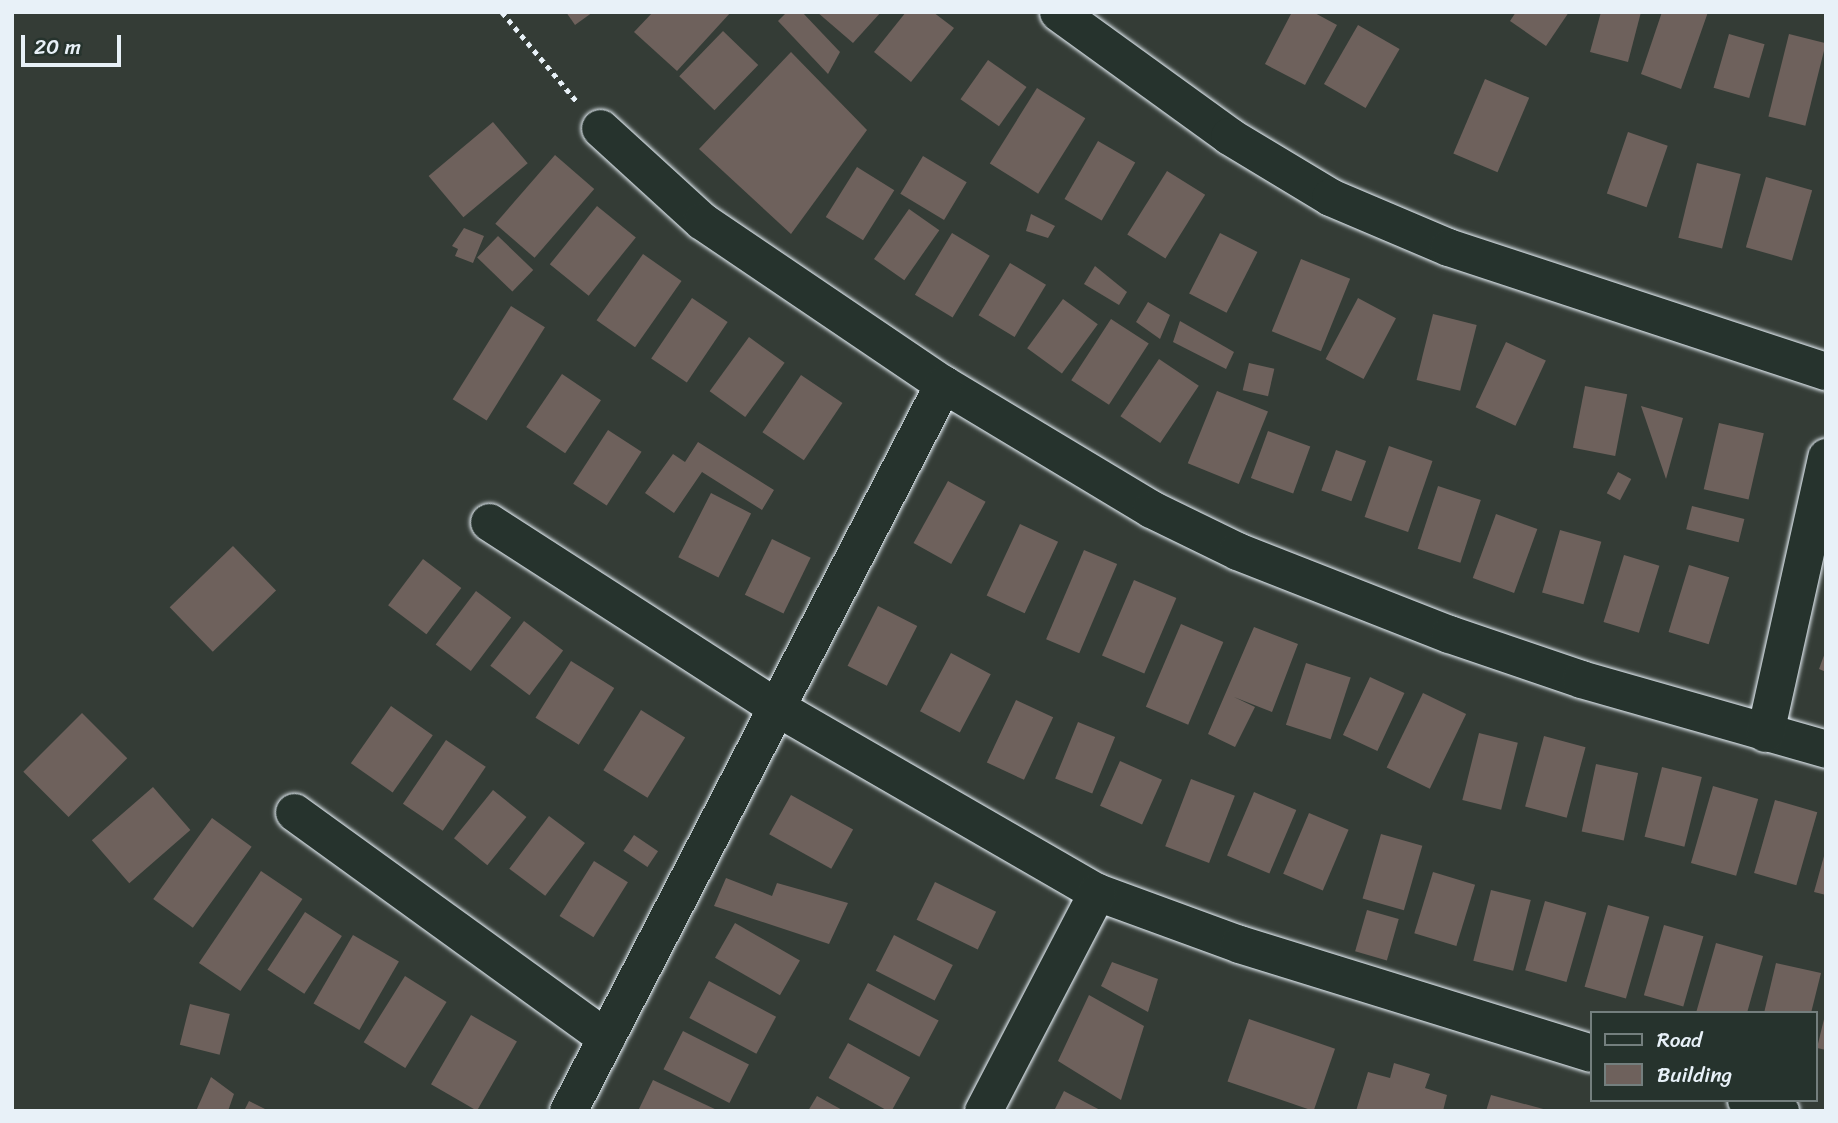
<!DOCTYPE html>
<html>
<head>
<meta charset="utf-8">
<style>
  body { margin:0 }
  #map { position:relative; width:1838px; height:1123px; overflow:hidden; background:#343c36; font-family:Sriracha,sans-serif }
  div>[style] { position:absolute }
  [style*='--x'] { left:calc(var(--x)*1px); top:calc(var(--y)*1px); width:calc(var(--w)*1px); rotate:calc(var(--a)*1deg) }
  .building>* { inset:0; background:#6e615c; transform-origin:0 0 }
  .path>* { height:4.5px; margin-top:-2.25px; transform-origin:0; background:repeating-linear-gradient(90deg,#e8f1f8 0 5px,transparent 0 10px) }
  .roads { filter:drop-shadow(0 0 2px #e8f1f8) drop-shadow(0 0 2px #e8f1f8) }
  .minor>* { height:37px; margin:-18.5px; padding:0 18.5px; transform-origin:18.5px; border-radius:18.5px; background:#26332d }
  span { translate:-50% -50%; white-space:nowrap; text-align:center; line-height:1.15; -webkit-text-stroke:6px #26332d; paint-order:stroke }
  .frame { position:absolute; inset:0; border:14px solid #e8f1f8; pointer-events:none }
  .legend { position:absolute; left:1590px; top:1011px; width:228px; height:91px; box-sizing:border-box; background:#26332d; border:2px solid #747f7e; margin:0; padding:9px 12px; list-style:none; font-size:21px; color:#e8f1f8 }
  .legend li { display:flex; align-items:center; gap:14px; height:35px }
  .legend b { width:35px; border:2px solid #747f7e }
  .scale { position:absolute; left:21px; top:35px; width:100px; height:32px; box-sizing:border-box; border:4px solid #e8f1f8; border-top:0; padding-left:9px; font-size:21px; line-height:24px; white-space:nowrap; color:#e8f1f8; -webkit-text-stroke:5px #26332d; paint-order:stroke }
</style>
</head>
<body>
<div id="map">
  <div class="building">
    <i style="clip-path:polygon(566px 12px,593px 12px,575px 25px)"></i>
    <i style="clip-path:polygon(653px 12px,731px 12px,677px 71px,634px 32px)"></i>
    <i style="clip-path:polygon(787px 12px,802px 12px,840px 52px,828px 74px,778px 21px)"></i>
    <i style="clip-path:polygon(817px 12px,881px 12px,853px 43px)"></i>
    <i style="clip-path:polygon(906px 12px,933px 12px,954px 28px,911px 82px,874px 52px)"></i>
    <i style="clip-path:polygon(1292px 12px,1313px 12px,1337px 25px,1305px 85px,1265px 64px)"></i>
    <i style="clip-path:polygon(1516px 12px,1569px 12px,1546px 46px,1510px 21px)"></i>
    <i style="clip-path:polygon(1601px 12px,1641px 12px,1628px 62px,1590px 52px)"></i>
    <i style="clip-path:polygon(1662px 12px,1708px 12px,1681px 89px,1641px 74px)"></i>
    <i style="left:1358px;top:25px;width:48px;height:68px;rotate:30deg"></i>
    <i style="left:723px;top:31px;width:49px;height:63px;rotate:44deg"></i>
    <i style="left:1729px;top:34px;width:37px;height:56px;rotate:16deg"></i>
    <i style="left:1789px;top:34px;width:38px;height:85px;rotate:14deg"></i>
    <i style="clip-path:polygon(791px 52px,867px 130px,791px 234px,699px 149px)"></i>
    <i style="left:988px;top:60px;width:47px;height:48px;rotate:35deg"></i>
    <i style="left:1485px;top:79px;width:48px;height:81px;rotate:23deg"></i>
    <i style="left:1037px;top:88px;width:57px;height:89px;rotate:32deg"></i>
    <i style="left:493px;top:122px;width:54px;height:84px;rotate:50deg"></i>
    <i style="left:1628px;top:132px;width:42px;height:65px;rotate:19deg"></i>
    <i style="left:1098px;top:141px;width:43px;height:67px;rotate:30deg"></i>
    <i style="left:555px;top:155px;width:52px;height:91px;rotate:41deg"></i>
    <i style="left:923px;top:156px;width:51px;height:44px;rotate:31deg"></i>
    <i style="left:1697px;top:163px;width:45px;height:77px;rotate:14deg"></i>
    <i style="left:857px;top:167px;width:44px;height:59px;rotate:32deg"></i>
    <i style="left:1167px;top:171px;width:45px;height:75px;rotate:32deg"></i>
    <i style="left:1766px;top:177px;width:48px;height:73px;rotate:16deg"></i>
    <i style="left:597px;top:206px;width:50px;height:75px;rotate:39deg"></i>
    <i style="left:909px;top:209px;width:37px;height:61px;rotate:35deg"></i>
    <i style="clip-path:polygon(1031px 214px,1055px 226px,1048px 238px,1026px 231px)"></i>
    <i style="clip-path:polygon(464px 228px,484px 236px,473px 263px,455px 256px,458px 249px,452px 246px)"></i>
    <i style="left:952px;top:233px;width:44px;height:72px;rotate:31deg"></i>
    <i style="left:1220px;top:233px;width:42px;height:68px;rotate:27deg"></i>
    <i style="left:498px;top:236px;width:49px;height:30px;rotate:44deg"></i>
    <i style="left:643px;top:254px;width:47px;height:81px;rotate:35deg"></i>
    <i style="left:1301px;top:259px;width:53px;height:78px;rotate:22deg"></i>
    <i style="left:1010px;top:263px;width:42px;height:61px;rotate:31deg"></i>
    <i style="clip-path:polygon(1095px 266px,1127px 292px,1119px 305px,1084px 284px)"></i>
    <i style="left:692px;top:298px;width:43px;height:73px;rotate:34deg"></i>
    <i style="left:1358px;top:298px;width:43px;height:69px;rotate:28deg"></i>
    <i style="left:1063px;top:299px;width:43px;height:61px;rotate:36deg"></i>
    <i style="clip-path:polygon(1148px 302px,1170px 315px,1160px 339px,1136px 322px)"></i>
    <i style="left:511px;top:306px;width:40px;height:110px;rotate:32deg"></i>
    <i style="left:1433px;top:314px;width:45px;height:68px;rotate:14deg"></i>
    <i style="left:1111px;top:319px;width:45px;height:73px;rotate:33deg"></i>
    <i style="clip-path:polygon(1180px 321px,1234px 352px,1226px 369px,1173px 342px)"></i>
    <i style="left:749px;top:337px;width:44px;height:67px;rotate:36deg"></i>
    <i style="left:1506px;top:342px;width:44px;height:72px;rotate:25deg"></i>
    <i style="left:1159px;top:359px;width:48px;height:69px;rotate:34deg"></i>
    <i style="left:1249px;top:363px;width:26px;height:28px;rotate:13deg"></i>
    <i style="left:562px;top:374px;width:47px;height:64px;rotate:34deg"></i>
    <i style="left:801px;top:375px;width:50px;height:69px;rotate:34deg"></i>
    <i style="left:1585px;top:386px;width:43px;height:63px;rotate:11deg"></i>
    <i style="left:1217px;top:391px;width:55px;height:78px;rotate:22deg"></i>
    <i style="clip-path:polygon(1641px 406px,1683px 418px,1666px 479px)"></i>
    <i style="left:1719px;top:423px;width:46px;height:68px;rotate:13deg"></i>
    <i style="left:608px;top:430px;width:40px;height:64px;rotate:33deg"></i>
    <i style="left:1268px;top:431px;width:45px;height:50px;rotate:20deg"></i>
    <i style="clip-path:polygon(698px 442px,774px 490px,762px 510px,702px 472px,674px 513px,645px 493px,673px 454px,685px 462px)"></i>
    <i style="left:1389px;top:446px;width:46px;height:75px;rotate:19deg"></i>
    <i style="left:1336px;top:450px;width:32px;height:43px;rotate:20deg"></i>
    <i style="left:1618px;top:472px;width:15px;height:24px;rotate:28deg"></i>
    <i style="left:948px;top:481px;width:43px;height:71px;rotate:29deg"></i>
    <i style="left:1438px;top:486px;width:45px;height:66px;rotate:18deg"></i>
    <i style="left:711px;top:493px;width:45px;height:72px;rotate:27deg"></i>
    <i style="left:1692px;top:506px;width:54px;height:24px;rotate:14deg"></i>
    <i style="left:1496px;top:514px;width:44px;height:68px;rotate:20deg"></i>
    <i style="left:1020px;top:524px;width:42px;height:79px;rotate:25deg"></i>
    <i style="left:1560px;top:530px;width:43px;height:65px;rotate:16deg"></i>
    <i style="left:772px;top:539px;width:43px;height:62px;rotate:26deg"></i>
    <i style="left:233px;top:546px;width:62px;height:88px;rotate:46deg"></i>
    <i style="left:1084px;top:550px;width:36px;height:97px;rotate:23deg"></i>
    <i style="left:1624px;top:555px;width:37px;height:70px;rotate:17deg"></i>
    <i style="left:423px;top:559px;width:48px;height:58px;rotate:37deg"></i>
    <i style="left:1689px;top:565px;width:42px;height:70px;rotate:17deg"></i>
    <i style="left:1134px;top:580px;width:46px;height:82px;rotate:23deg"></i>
    <i style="left:476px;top:591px;width:44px;height:67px;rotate:37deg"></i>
    <i style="left:878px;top:606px;width:44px;height:67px;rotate:27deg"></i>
    <i style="left:524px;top:621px;width:49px;height:56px;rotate:37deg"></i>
    <i style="left:1181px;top:624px;width:46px;height:90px;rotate:23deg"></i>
    <i style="clip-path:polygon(1254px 627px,1298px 644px,1272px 712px,1234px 697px,1255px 707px,1235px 747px,1208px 734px)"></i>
    <i style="clip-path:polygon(1826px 650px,1826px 672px,1819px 669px)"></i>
    <i style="left:951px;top:653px;width:45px;height:66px;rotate:28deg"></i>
    <i style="left:571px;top:661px;width:51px;height:67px;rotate:32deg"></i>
    <i style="left:1306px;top:663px;width:47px;height:65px;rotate:18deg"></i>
    <i style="left:1370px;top:677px;width:38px;height:64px;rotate:25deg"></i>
    <i style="left:1423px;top:693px;width:48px;height:83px;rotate:26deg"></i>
    <i style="left:1016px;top:700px;width:41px;height:69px;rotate:25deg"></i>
    <i style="left:391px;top:706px;width:51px;height:70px;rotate:35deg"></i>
    <i style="left:641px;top:710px;width:52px;height:71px;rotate:32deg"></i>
    <i style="left:82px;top:713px;width:64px;height:83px;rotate:45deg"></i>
    <i style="left:1078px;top:722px;width:40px;height:61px;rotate:22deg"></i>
    <i style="left:1479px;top:733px;width:40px;height:69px;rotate:14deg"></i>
    <i style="left:1544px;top:736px;width:43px;height:73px;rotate:15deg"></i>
    <i style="left:446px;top:740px;width:48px;height:77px;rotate:34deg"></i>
    <i style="left:1120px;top:761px;width:46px;height:49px;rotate:24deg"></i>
    <i style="left:1596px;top:764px;width:43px;height:69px;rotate:12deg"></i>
    <i style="left:1662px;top:767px;width:41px;height:72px;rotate:14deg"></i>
    <i style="left:1191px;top:779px;width:47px;height:72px;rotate:21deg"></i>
    <i style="left:1713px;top:786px;width:47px;height:80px;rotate:16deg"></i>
    <i style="left:153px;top:787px;width:57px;height:81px;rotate:49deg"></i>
    <i style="left:493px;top:790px;width:43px;height:62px;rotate:39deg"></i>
    <i style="left:1254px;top:792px;width:46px;height:69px;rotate:23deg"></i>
    <i style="left:791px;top:795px;width:71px;height:45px;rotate:29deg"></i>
    <i style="left:1775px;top:800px;width:44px;height:76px;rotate:16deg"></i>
    <i style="left:1309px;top:813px;width:43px;height:66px;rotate:23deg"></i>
    <i style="left:549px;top:816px;width:45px;height:66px;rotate:37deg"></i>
    <i style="left:212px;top:818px;width:49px;height:100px;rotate:36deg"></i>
    <i style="left:1381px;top:834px;width:43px;height:67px;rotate:16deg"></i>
    <i style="left:634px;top:835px;width:29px;height:19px;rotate:34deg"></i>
    <i style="clip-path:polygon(1826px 849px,1826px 895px,1814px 892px)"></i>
    <i style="left:594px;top:861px;width:40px;height:65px;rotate:32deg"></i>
    <i style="left:261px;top:871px;width:50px;height:111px;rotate:34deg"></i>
    <i style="left:1433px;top:872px;width:44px;height:64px;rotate:17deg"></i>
    <i style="clip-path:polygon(726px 878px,772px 896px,777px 883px,848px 903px,829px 944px,714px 906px)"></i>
    <i style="left:935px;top:882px;width:68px;height:42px;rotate:26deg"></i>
    <i style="left:1491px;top:890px;width:41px;height:73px;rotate:14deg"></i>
    <i style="left:1545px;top:901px;width:43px;height:72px;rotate:16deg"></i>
    <i style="left:1608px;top:905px;width:43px;height:85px;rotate:16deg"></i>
    <i style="left:1367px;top:910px;width:33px;height:43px;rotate:16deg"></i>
    <i style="left:305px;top:912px;width:44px;height:69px;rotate:33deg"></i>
    <i style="left:735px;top:923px;width:75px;height:40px;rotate:30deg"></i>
    <i style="left:1664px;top:925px;width:41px;height:73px;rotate:16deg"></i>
    <i style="left:353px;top:935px;width:53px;height:79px;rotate:30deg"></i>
    <i style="left:894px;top:935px;width:66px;height:40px;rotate:27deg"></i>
    <i style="clip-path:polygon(1716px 943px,1763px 956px,1747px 1013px,1696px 1013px)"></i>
    <i style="clip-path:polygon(1112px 962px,1158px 979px,1148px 1012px,1101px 986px)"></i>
    <i style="clip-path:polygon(1776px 963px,1821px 973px,1811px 1013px,1764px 1013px)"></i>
    <i style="left:405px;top:976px;width:49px;height:78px;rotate:32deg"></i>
    <i style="left:709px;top:981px;width:76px;height:42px;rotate:28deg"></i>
    <i style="left:868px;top:983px;width:80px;height:41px;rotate:28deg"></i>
    <i style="clip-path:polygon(1089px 995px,1144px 1026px,1121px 1100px,1058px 1061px)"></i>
    <i style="left:190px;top:1004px;width:41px;height:42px;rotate:14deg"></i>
    <i style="left:471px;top:1015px;width:53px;height:80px;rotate:30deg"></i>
    <i style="clip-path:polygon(1825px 1015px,1826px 1016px,1826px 1050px,1817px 1048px)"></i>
    <i style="left:1249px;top:1019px;width:91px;height:66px;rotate:19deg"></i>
    <i style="left:683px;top:1031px;width:74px;height:43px;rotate:27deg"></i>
    <i style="left:848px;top:1043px;width:71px;height:40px;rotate:29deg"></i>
    <i style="clip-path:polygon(1394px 1063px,1430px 1074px,1425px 1088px,1447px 1095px,1443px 1111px,1356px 1111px,1368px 1072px,1390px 1078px)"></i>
    <i style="clip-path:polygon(211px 1077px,234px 1094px,228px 1111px,196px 1111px)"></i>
    <i style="clip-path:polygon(653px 1080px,719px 1111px,638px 1111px)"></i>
    <i style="clip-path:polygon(1064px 1091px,1102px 1111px,1054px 1111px)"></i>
    <i style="clip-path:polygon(1491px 1095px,1547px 1110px,1546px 1111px,1486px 1111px)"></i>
    <i style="clip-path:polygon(817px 1096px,844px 1111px,808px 1111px)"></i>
    <i style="clip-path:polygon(249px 1101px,269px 1111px,244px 1111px)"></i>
  </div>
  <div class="path">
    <i style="--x:502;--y:12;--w:119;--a:50.1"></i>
  </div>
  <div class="roads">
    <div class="minor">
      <i style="--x:1058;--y:12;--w:211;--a:35.9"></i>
      <i style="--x:1229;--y:136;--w:118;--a:31.1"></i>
      <i style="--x:1330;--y:197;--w:128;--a:23"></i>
      <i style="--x:1448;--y:247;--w:398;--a:18.2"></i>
      <i style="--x:600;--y:128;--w:138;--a:42.4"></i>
      <i style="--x:702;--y:221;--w:291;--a:34.1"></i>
      <i style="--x:943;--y:384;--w:243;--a:31"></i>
      <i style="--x:1151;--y:509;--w:96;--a:26"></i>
      <i style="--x:1237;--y:551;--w:228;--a:21.4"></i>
      <i style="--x:1449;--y:634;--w:139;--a:18.8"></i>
      <i style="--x:1581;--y:679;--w:255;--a:15.9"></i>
      <i style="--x:489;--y:522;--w:341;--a:32.8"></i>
      <i style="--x:776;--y:707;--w:370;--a:30"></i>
      <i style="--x:1097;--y:892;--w:151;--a:20.1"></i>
      <i style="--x:1239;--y:944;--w:368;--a:17.2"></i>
      <i style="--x:1765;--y:733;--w:283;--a:-77.5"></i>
      <i style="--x:294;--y:812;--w:385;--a:35.9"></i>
      <i style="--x:1746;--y:1100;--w:36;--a:18"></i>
      <i style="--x:568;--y:1111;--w:818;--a:-62.71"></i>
      <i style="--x:983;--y:1111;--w:247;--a:-62.5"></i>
    </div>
  </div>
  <div class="frame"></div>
  <ul class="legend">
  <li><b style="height:9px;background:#26332d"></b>Road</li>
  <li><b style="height:19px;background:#6e615c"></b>Building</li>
  </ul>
  <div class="scale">20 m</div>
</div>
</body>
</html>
